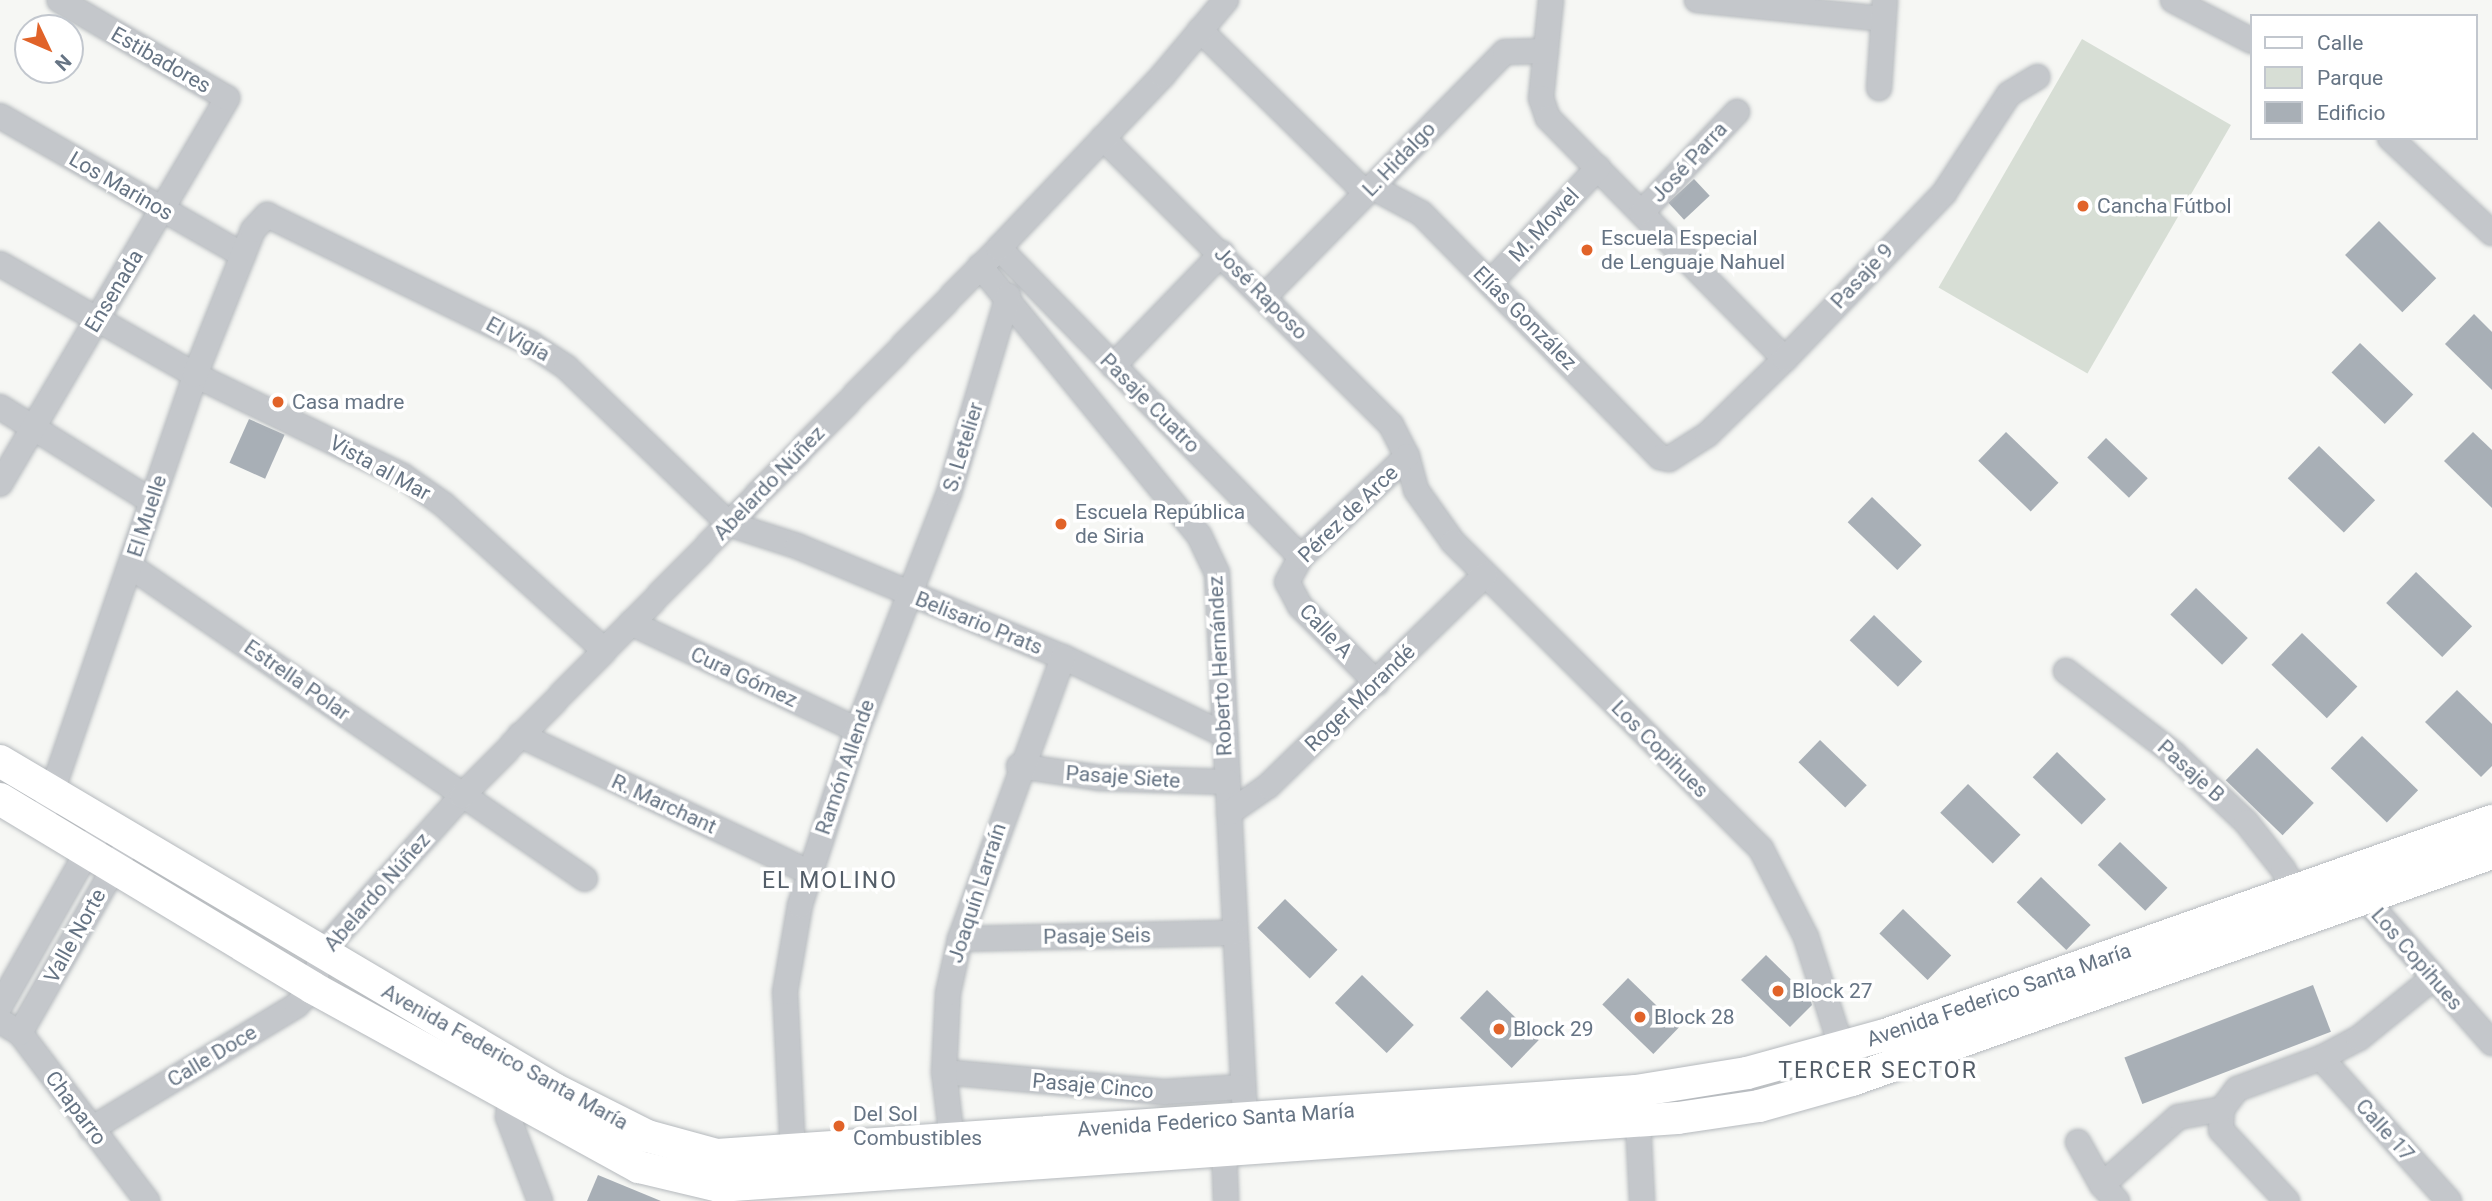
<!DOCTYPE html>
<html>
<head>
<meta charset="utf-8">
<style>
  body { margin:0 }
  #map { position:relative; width:2492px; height:1201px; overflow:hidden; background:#f6f7f4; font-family:Roboto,sans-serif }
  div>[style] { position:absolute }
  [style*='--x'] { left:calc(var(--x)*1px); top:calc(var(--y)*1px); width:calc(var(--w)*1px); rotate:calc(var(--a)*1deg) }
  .green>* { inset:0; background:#d7ded5; transform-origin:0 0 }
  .building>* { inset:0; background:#a8afb6; transform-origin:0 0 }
  .roads { filter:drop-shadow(0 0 2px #b5b9bd) drop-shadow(0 0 2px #b5b9bd) }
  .minor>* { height:24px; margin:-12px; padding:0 12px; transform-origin:12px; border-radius:12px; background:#c4c7cb }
  .major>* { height:32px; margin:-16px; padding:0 16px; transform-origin:16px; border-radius:16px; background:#fff }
  .dots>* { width:19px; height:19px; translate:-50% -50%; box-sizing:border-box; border:4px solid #fff; border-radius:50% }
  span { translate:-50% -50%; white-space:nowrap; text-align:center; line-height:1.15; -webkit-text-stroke:7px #fff; paint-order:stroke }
  .street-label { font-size:21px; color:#667484 }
  .poi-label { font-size:21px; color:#667484 }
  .left { translate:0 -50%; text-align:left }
  .neighbourhood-label { font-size:23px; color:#545e69; letter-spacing:2px }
  .legend { position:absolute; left:2250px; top:14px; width:228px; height:126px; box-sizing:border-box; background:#fff; border:2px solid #c2c7ce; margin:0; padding:9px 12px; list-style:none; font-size:21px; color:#667484 }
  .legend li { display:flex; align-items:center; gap:14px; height:35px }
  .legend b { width:35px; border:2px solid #c2c7ce }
  .north { position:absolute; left:14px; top:14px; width:70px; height:70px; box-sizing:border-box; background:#fff; border:2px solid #c2c7ce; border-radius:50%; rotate:134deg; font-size:19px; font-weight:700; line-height:28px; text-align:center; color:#667484 }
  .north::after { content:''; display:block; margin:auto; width:24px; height:32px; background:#e16329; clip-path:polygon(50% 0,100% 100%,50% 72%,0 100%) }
</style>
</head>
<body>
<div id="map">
  <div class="green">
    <i style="left:2082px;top:39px;width:172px;height:287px;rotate:30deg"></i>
  </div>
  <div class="building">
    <i style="left:1694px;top:179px;width:23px;height:35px;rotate:47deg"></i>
    <i style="left:2379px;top:221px;width:81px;height:48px;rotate:45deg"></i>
    <i style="clip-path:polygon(2474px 314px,2492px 332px,2492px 390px,2445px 344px)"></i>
    <i style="left:2360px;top:343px;width:74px;height:41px;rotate:44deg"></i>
    <i style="left:249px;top:419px;width:39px;height:48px;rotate:24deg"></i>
    <i style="left:2006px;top:432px;width:73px;height:40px;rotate:44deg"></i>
    <i style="clip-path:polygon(2473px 432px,2492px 450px,2492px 508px,2444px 461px)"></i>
    <i style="left:2106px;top:438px;width:58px;height:27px;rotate:44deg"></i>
    <i style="left:2319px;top:446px;width:78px;height:45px;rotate:44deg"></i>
    <i style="left:1872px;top:497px;width:69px;height:35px;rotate:44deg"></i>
    <i style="left:2416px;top:572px;width:78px;height:43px;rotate:44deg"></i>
    <i style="left:2196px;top:588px;width:72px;height:37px;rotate:44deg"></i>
    <i style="left:1874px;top:615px;width:67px;height:35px;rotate:44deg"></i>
    <i style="left:2302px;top:633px;width:77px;height:44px;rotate:44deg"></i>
    <i style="clip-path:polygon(2457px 690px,2492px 724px,2492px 766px,2481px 777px,2425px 722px)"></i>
    <i style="left:2362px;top:736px;width:78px;height:45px;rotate:44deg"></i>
    <i style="left:1820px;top:740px;width:65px;height:31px;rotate:44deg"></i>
    <i style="left:2257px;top:748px;width:79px;height:45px;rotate:44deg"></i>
    <i style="left:2057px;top:752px;width:68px;height:35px;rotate:44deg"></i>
    <i style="left:1968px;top:784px;width:73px;height:40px;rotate:44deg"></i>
    <i style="left:2120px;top:842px;width:66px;height:32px;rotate:44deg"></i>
    <i style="left:2041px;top:877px;width:69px;height:35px;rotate:44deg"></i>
    <i style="left:1285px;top:899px;width:73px;height:40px;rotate:44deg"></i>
    <i style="left:1903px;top:909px;width:67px;height:34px;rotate:44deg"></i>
    <i style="clip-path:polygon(1766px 955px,1810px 998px,1812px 1005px,1790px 1027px,1741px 980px)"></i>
    <i style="left:1362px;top:975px;width:72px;height:39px;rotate:44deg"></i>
    <i style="left:1628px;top:978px;width:71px;height:37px;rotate:44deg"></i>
    <i style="left:2313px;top:985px;width:50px;height:202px;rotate:69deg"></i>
    <i style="left:1487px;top:990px;width:72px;height:39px;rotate:44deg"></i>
    <i style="clip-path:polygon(598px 1175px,661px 1201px,587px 1201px)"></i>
  </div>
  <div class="roads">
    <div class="minor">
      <i style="--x:1551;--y:0;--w:99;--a:95.8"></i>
      <i style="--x:1541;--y:98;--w:21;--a:71"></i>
      <i style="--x:1548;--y:118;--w:338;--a:45.5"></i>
      <i style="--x:1697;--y:0;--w:187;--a:5.8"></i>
      <i style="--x:2173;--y:0;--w:89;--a:27.4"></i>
      <i style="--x:1200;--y:30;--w:233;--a:44.5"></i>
      <i style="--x:1879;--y:88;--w:88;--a:-86.1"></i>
      <i style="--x:0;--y:116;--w:280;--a:29.8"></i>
      <i style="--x:1103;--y:138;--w:407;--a:44.9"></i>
      <i style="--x:1391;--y:425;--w:35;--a:63"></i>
      <i style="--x:1407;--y:456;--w:35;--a:75"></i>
      <i style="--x:1416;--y:490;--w:64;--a:54.6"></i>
      <i style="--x:1453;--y:542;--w:435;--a:44.9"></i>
      <i style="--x:1761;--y:849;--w:99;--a:62.9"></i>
      <i style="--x:1806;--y:937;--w:150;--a:72.2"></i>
      <i style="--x:2390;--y:138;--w:139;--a:43"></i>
      <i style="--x:1372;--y:187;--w:55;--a:28"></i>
      <i style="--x:1421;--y:213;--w:342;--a:45.6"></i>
      <i style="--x:1660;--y:457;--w:9;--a:13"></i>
      <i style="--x:1669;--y:459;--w:45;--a:-32.3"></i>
      <i style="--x:1707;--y:435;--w:109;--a:-44.3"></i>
      <i style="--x:1785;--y:359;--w:230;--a:-46.2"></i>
      <i style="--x:1944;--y:193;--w:118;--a:-56.7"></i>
      <i style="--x:2009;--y:94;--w:33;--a:-31"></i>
      <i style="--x:1642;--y:212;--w:138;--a:-46.5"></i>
      <i style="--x:999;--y:248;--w:432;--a:45.7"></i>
      <i style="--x:0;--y:264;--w:224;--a:29.6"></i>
      <i style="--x:195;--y:375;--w:231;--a:25.9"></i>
      <i style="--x:403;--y:476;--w:49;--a:35"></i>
      <i style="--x:443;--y:504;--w:217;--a:42.2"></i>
      <i style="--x:980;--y:266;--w:347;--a:50.9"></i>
      <i style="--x:1199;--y:535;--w:42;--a:64.7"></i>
      <i style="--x:1217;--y:573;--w:563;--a:87.05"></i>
      <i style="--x:1490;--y:283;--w:158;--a:-46.8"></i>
      <i style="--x:1265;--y:296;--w:342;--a:-45.5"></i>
      <i style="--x:1505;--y:52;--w:41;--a:-1.4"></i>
      <i style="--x:1113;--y:366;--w:157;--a:-46"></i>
      <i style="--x:0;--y:407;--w:178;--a:31.9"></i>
      <i style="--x:0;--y:484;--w:448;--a:-59.5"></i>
      <i style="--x:227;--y:98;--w:194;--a:-149.7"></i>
      <i style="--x:130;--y:566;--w:552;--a:34.52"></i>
      <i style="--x:631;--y:623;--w:250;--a:25.3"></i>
      <i style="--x:2066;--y:671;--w:136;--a:37.5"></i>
      <i style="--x:2174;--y:754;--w:99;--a:43.4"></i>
      <i style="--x:2246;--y:822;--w:60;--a:51.8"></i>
      <i style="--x:2283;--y:869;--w:25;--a:61"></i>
      <i style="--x:1377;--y:683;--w:109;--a:-135"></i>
      <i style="--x:1300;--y:606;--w:27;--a:-118"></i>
      <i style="--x:1287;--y:582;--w:29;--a:-61"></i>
      <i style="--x:1301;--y:557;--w:146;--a:-43.6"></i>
      <i style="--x:520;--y:735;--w:319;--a:25.4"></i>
      <i style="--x:1019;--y:766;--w:81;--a:8.5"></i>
      <i style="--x:1099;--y:778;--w:129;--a:1.8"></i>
      <i style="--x:47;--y:806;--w:456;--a:-71"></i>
      <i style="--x:195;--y:375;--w:156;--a:-68.2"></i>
      <i style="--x:253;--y:230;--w:21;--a:-47"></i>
      <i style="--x:267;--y:215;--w:294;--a:26"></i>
      <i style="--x:531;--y:344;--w:42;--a:33.3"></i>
      <i style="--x:566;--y:367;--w:226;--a:43.9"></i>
      <i style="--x:729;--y:524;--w:71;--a:17.9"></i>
      <i style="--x:797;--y:546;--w:288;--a:22.7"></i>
      <i style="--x:1063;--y:657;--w:180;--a:25.7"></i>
      <i style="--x:1229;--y:813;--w:47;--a:-34.7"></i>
      <i style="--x:1268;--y:786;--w:303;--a:-44.2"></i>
      <i style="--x:2359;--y:883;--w:17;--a:69"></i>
      <i style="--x:2365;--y:899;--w:192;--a:48.6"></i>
      <i style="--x:960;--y:939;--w:273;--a:-1.3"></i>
      <i style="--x:0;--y:1006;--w:195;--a:-60.5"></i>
      <i style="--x:0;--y:1021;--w:23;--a:31"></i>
      <i style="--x:20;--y:1033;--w:211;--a:52.9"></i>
      <i style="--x:20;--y:1033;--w:222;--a:-60.3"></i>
      <i style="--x:2321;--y:1058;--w:192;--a:48.2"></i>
      <i style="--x:944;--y:1072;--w:221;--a:5.2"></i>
      <i style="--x:1164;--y:1092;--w:77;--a:-3.7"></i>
      <i style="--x:511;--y:1097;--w:20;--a:99"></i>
      <i style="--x:508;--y:1117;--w:90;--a:69.1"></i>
      <i style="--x:1637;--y:1104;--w:97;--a:87"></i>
      <i style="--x:2222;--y:1109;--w:25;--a:-53"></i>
      <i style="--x:2237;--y:1089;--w:90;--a:-20.3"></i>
      <i style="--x:2321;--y:1058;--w:43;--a:-27.8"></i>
      <i style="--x:2359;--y:1038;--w:95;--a:-39"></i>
      <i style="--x:2222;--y:1109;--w:21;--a:93"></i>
      <i style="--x:2221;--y:1130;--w:97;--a:47.1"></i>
      <i style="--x:91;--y:1129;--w:240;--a:-31"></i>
      <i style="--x:297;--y:1005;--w:23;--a:-47"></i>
      <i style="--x:313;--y:988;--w:37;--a:-76"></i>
      <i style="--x:322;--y:952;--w:210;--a:-48.1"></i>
      <i style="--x:462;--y:796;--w:767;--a:-45.58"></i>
      <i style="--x:999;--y:248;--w:238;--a:-46.5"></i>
      <i style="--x:1163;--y:75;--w:98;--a:-50"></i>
      <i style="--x:952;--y:1140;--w:68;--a:-96.7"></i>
      <i style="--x:944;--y:1072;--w:79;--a:-87.1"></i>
      <i style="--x:948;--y:993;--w:55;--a:-77.5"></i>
      <i style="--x:960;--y:939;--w:300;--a:-69.9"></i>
      <i style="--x:2078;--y:1142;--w:49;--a:60.8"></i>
      <i style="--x:2102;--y:1185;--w:22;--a:47"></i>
      <i style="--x:1224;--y:1148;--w:53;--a:87.8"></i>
      <i style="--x:793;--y:1153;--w:161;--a:-92.8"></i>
      <i style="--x:785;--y:992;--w:88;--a:-80.2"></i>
      <i style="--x:800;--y:905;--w:184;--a:-72"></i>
      <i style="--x:857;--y:730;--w:254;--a:-68.8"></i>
      <i style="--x:949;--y:493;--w:206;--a:-73.3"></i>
      <i style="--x:2102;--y:1185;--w:102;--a:-41.8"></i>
      <i style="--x:2178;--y:1117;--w:45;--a:-10.3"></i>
    </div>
    <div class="major">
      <i style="--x:0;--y:761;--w:644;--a:30.63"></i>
      <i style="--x:554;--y:1089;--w:104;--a:26.8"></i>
      <i style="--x:647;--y:1136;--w:73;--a:15.2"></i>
      <i style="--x:717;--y:1155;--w:921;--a:-3.98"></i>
      <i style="--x:1636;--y:1091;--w:112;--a:-9.2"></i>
      <i style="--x:1747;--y:1073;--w:143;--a:-15.4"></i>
      <i style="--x:1885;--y:1035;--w:644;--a:-19.42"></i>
      <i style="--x:0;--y:799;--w:366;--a:31.1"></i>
      <i style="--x:313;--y:988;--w:372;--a:28.8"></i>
      <i style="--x:639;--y:1167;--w:82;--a:13.4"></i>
      <i style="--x:719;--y:1186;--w:961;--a:-4.06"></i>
      <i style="--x:1678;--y:1118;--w:82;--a:-8.4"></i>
      <i style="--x:1759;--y:1106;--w:97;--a:-15.6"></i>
      <i style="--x:1852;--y:1080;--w:679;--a:-19.53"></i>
    </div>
  </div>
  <div class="dots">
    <i style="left:2083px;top:206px;background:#e16329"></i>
    <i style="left:1587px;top:250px;background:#e16329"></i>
    <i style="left:278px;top:402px;background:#e16329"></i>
    <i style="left:1061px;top:524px;background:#e16329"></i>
    <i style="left:1778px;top:991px;background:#e16329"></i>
    <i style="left:1640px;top:1017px;background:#e16329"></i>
    <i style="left:1499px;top:1029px;background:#e16329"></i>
    <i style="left:839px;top:1126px;background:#e16329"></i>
  </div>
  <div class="street-label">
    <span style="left:161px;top:60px;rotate:30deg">Estibadores</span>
    <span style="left:1399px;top:159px;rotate:-46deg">L. Hidalgo</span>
    <span style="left:1689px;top:162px;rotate:-47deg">José Parra</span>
    <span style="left:121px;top:186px;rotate:30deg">Los Marinos</span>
    <span style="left:1544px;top:225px;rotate:-47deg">M. Mowel</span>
    <span style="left:1862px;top:276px;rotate:-47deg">Pasaje 9</span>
    <span style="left:114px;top:291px;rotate:-59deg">Ensenada</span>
    <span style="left:1261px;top:293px;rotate:45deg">José Raposo</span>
    <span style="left:1525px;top:318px;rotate:45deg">Elías González</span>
    <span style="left:518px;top:339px;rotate:29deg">El Vigía</span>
    <span style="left:1150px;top:403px;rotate:45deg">Pasaje Cuatro</span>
    <span style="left:963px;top:447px;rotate:-73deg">S. Letelier</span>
    <span style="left:380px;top:468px;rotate:29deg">Vista al Mar</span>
    <span style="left:769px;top:483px;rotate:-46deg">Abelardo Núñez</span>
    <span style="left:1348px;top:514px;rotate:-44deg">Pérez de Arce</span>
    <span style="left:147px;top:516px;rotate:-72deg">El Muelle</span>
    <span style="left:979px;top:623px;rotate:22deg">Belisario Prats</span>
    <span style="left:1326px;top:631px;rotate:46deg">Calle A</span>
    <span style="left:1220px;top:666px;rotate:-93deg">Roberto Hernández</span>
    <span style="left:744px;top:677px;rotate:25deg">Cura Gómez</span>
    <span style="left:297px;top:680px;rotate:35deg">Estrella Polar</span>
    <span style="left:1360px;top:698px;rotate:-44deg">Roger Morandé</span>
    <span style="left:1660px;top:749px;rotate:45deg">Los Copihues</span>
    <span style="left:845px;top:767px;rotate:-71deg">Ramón Allende</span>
    <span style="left:2191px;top:771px;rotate:42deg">Pasaje B</span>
    <span style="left:1123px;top:777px;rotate:4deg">Pasaje Siete</span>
    <span style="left:664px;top:804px;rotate:25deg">R. Marchant</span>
    <span style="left:377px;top:892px;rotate:-49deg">Abelardo Núñez</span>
    <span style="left:977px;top:893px;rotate:-72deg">Joaquín Larraín</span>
    <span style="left:75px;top:936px;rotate:-61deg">Valle Norte</span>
    <span style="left:1097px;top:936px;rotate:-1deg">Pasaje Seis</span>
    <span style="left:2417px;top:959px;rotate:49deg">Los Copihues</span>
    <span style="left:1999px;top:995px;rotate:-19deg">Avenida Federico Santa María</span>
    <span style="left:212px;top:1056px;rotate:-31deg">Calle Doce</span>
    <span style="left:505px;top:1057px;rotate:29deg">Avenida Federico Santa María</span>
    <span style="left:1093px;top:1086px;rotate:5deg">Pasaje Cinco</span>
    <span style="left:76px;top:1108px;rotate:53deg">Chaparro</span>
    <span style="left:1216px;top:1120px;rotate:-4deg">Avenida Federico Santa María</span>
    <span style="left:2385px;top:1130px;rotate:48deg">Calle 17</span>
  </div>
  <div class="poi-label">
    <span class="left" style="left:2097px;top:206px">Cancha Fútbol</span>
    <span class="left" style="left:1601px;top:250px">Escuela Especial<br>de Lenguaje Nahuel</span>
    <span class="left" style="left:292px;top:402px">Casa madre</span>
    <span class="left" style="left:1075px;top:524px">Escuela República<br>de Siria</span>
    <span class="left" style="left:1792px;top:991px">Block 27</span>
    <span class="left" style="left:1654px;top:1017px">Block 28</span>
    <span class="left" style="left:1513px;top:1029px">Block 29</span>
    <span class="left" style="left:853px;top:1126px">Del Sol<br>Combustibles</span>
  </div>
  <div class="neighbourhood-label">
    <span style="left:830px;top:881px">EL MOLINO</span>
    <span style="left:1878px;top:1071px">TERCER SECTOR</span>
  </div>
  <ul class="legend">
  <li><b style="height:9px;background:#fff"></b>Calle</li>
  <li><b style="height:19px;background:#d7ded5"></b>Parque</li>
  <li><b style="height:19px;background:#a8afb6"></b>Edificio</li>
  </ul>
  <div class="north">N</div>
</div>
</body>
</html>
